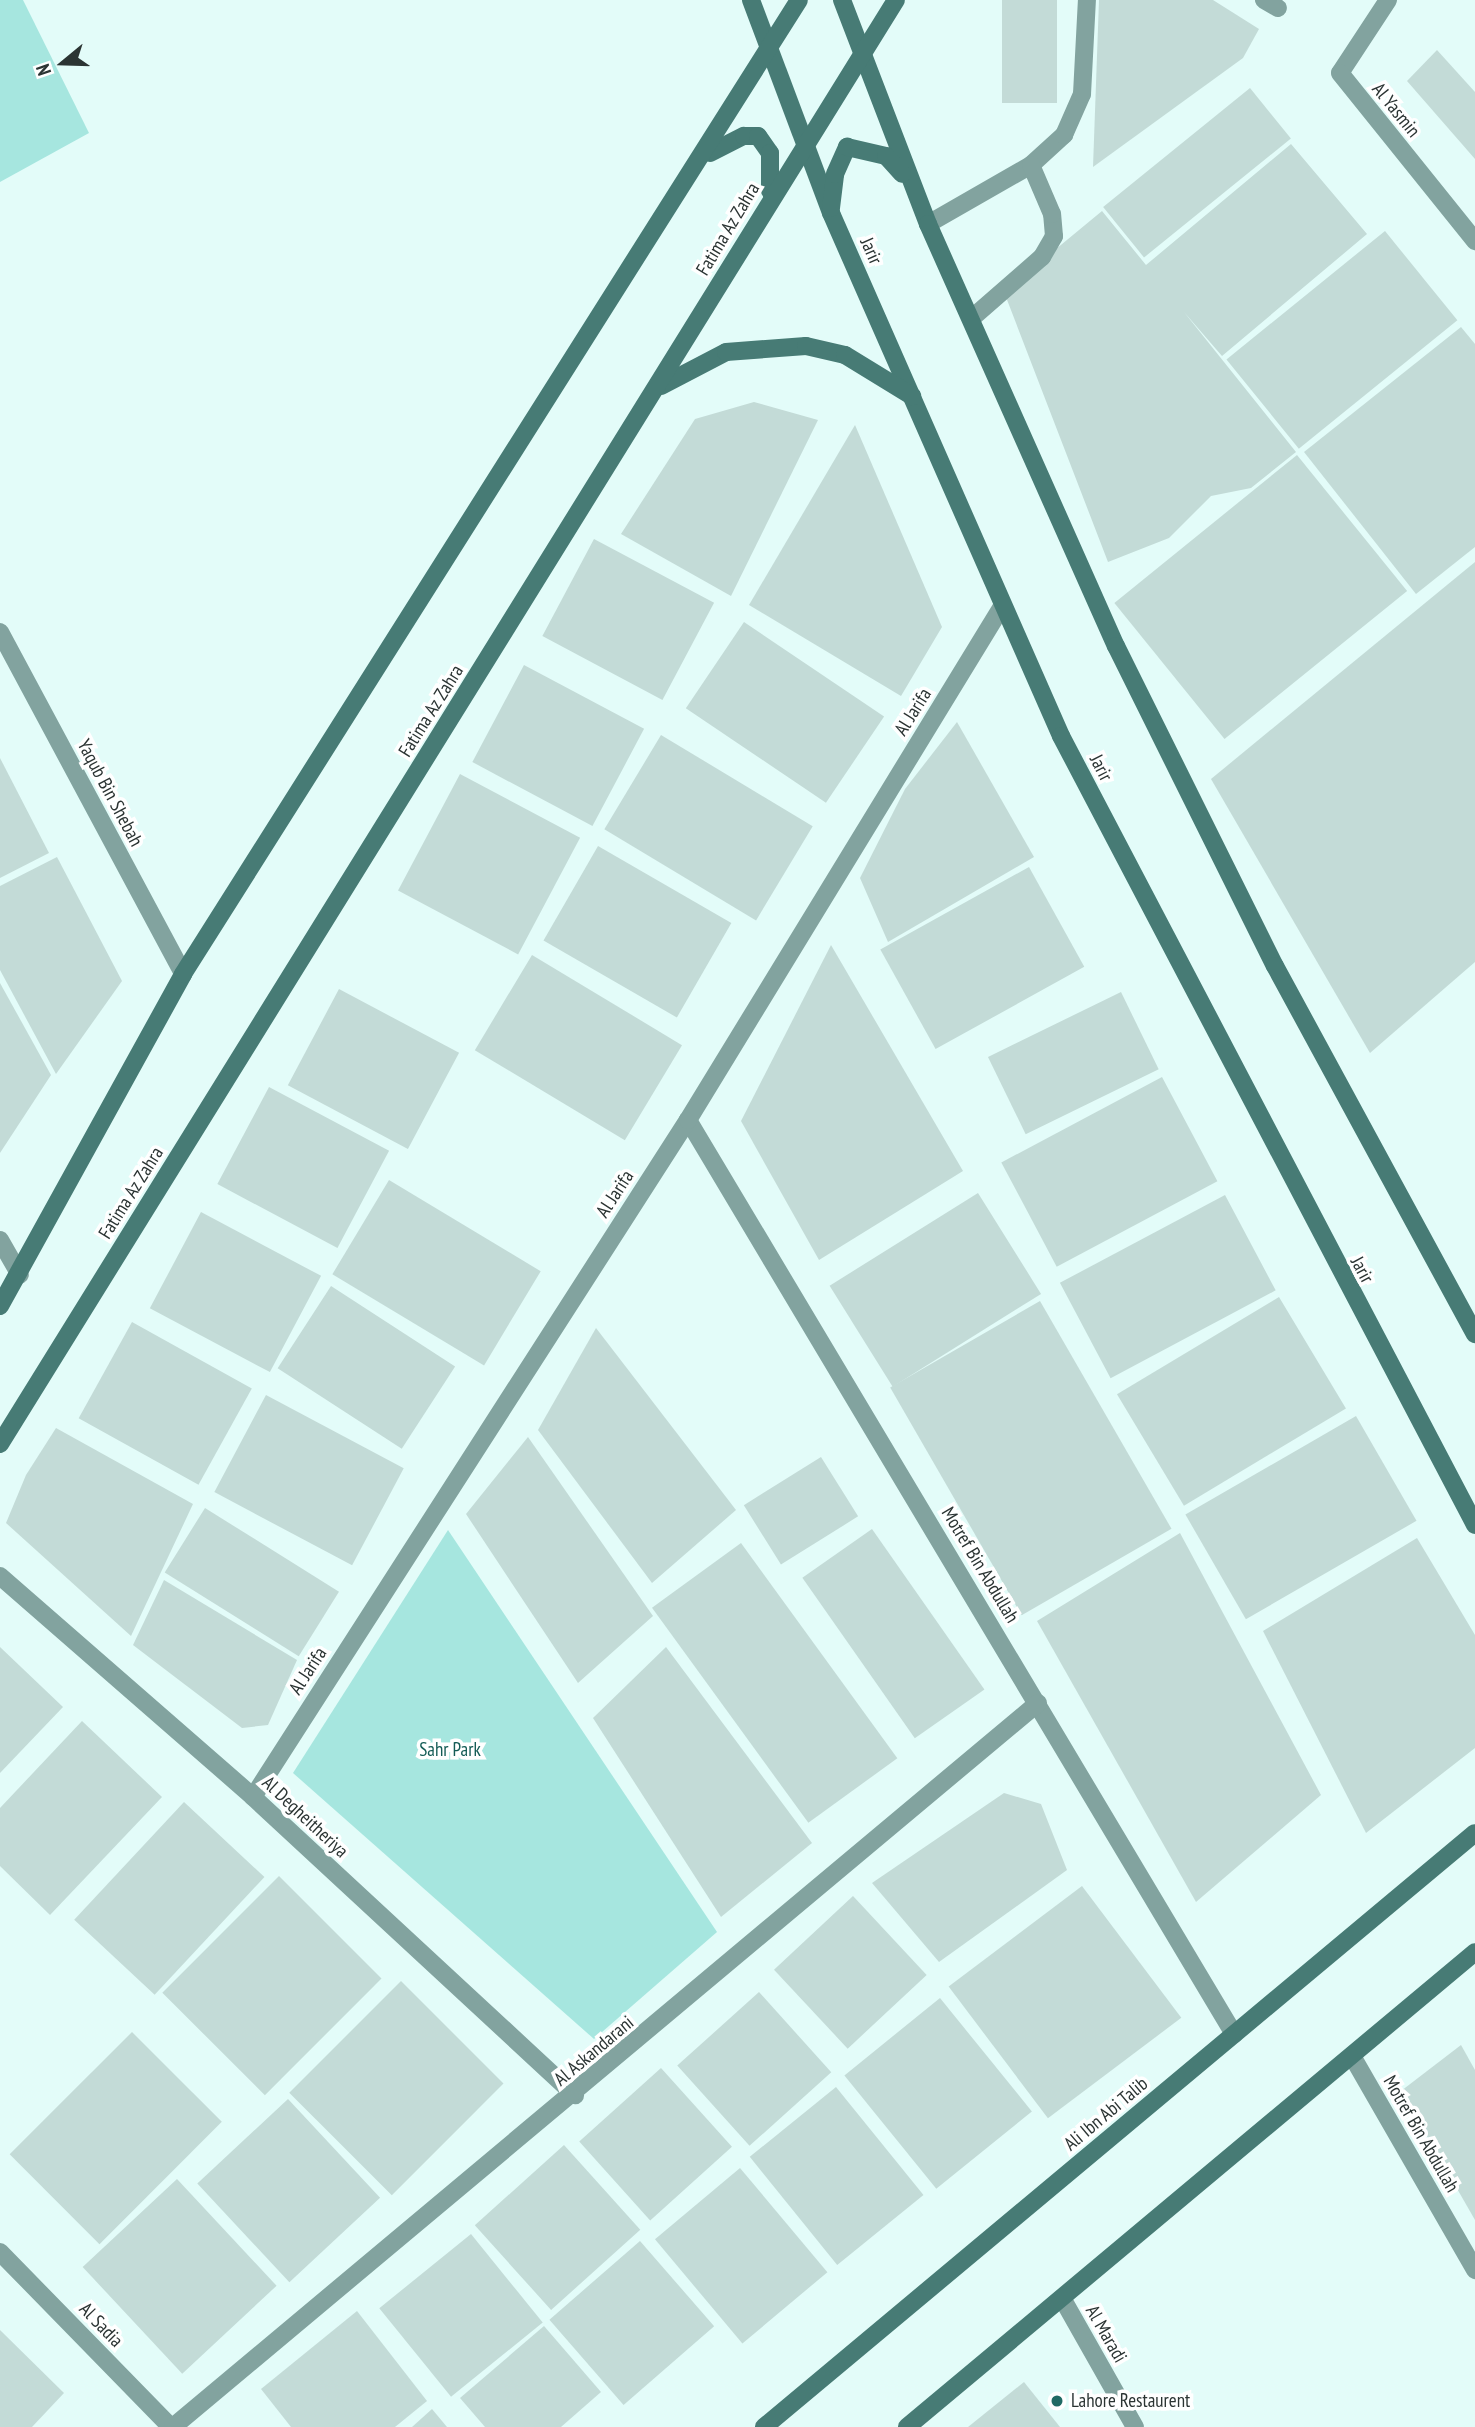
<!DOCTYPE html>
<html>
<head>
<meta charset="utf-8">
<style>
  body { margin:0 }
  #map { position:relative; width:1475px; height:2427px; overflow:hidden; background:#e3fcf9; font-family:"PT Sans Narrow",sans-serif }
  div>[style] { position:absolute }
  [style*='--x'] { left:calc(var(--x)*1px); top:calc(var(--y)*1px); width:calc(var(--w)*1px); rotate:calc(var(--a)*1deg) }
  .green>* { inset:0; background:#a6e6df }
  .building>* { inset:0; background:#c3dbd7; transform-origin:0 0 }
  .lane>* { height:18px; margin:-9px; padding:0 9px; transform-origin:9px; border-radius:9px; background:#82a39f }
  .street>* { height:18px; margin:-9px; padding:0 9px; transform-origin:9px; border-radius:9px; background:#82a39f }
  .secondary>* { height:18px; margin:-9px; padding:0 9px; transform-origin:9px; border-radius:9px; background:#477b75 }
  .dots>* { width:19px; height:19px; translate:-50% -50%; box-sizing:border-box; border:4px solid #fff; border-radius:50% }
  span { translate:-50% -50%; white-space:nowrap; text-align:center; line-height:1.15; -webkit-text-stroke:7px #fff; paint-order:stroke }
  .street-label { font-size:19px; color:#2b3433 }
  .park-label { font-size:19px; color:#155c56 }
  .poi-label { font-size:19px; color:#2b3433 }
  .left { translate:0 -50%; text-align:left }
  .north { position:absolute; left:28px; top:28px; width:70px; height:70px; -webkit-text-stroke:5px #fff; paint-order:stroke; rotate:251deg; font-size:19px; font-weight:700; line-height:28px; text-align:center; color:#2b3433 }
  .north::after { content:''; display:block; margin:auto; width:24px; height:32px; background:#2b3433; clip-path:polygon(50% 0,100% 100%,50% 72%,0 100%) }
</style>
</head>
<body>
<div id="map">
  <div class="green">
    <i style="clip-path:polygon(0 0,23px 0,89px 133px,0 182px)"></i>
    <i style="clip-path:polygon(448px 1530px,717px 1932px,594px 2039px,293px 1773px)"></i>
  </div>
  <div class="building">
    <i style="left:1002px;top:0;width:55px;height:103px"></i>
    <i style="clip-path:polygon(1099px 0,1213px 0,1259px 29px,1243px 58px,1093px 167px)"></i>
    <i style="clip-path:polygon(1437px 50px,1475px 92px,1475px 159px,1407px 81px)"></i>
    <i style="left:1250px;top:88px;width:65px;height:189px;rotate:51deg"></i>
    <i style="clip-path:polygon(1291px 144px,1367px 234px,1222px 356px,1184px 312px,1296px 452px,1251px 488px,1211px 496px,1169px 538px,1108px 562px,1004px 292px,1102px 211px,1146px 265px)"></i>
    <i style="left:1385px;top:231px;width:115px;height:204px;rotate:51deg"></i>
    <i style="clip-path:polygon(1461px 327px,1475px 344px,1475px 547px,1416px 594px,1304px 452px)"></i>
    <i style="clip-path:polygon(754px 402px,818px 420px,731px 596px,621px 534px,695px 419px)"></i>
    <i style="clip-path:polygon(855px 425px,942px 627px,901px 696px,749px 605px)"></i>
    <i style="left:1297px;top:455px;width:175px;height:235px;rotate:51deg"></i>
    <i style="left:594px;top:539px;width:136px;height:110px;rotate:28deg"></i>
    <i style="clip-path:polygon(1475px 562px,1475px 962px,1370px 1053px,1211px 779px)"></i>
    <i style="left:744px;top:622px;width:169px;height:104px;rotate:34deg"></i>
    <i style="left:524px;top:665px;width:136px;height:110px;rotate:28deg"></i>
    <i style="clip-path:polygon(957px 722px,1034px 857px,888px 942px,860px 878px,905px 789px)"></i>
    <i style="left:661px;top:735px;width:177px;height:110px;rotate:31deg"></i>
    <i style="clip-path:polygon(0 758px,49px 853px,0 878px)"></i>
    <i style="left:460px;top:774px;width:136px;height:132px;rotate:28deg"></i>
    <i style="left:598px;top:846px;width:154px;height:109px;rotate:30deg"></i>
    <i style="clip-path:polygon(57px 857px,122px 981px,56px 1074px,0 970px,0 886px)"></i>
    <i style="left:1029px;top:867px;width:114px;height:170px;rotate:61deg"></i>
    <i style="clip-path:polygon(831px 945px,963px 1171px,819px 1260px,741px 1121px)"></i>
    <i style="left:532px;top:955px;width:175px;height:111px;rotate:31deg"></i>
    <i style="clip-path:polygon(0 983px,51px 1075px,0 1153px)"></i>
    <i style="left:339px;top:989px;width:136px;height:109px;rotate:28deg"></i>
    <i style="left:1121px;top:992px;width:86px;height:148px;rotate:64deg"></i>
    <i style="left:1162px;top:1077px;width:118px;height:182px;rotate:62deg"></i>
    <i style="left:269px;top:1087px;width:136px;height:110px;rotate:28deg"></i>
    <i style="left:389px;top:1180px;width:177px;height:110px;rotate:31deg"></i>
    <i style="left:978px;top:1193px;width:119px;height:175px;rotate:58deg"></i>
    <i style="left:1225px;top:1195px;width:108px;height:187px;rotate:62deg"></i>
    <i style="left:201px;top:1212px;width:136px;height:109px;rotate:28deg"></i>
    <i style="left:331px;top:1286px;width:148px;height:98px;rotate:33deg"></i>
    <i style="left:1279px;top:1297px;width:130px;height:189px;rotate:59deg"></i>
    <i style="left:1040px;top:1301px;width:263px;height:173px;rotate:60deg"></i>
    <i style="left:132px;top:1322px;width:137px;height:110px;rotate:29deg"></i>
    <i style="clip-path:polygon(596px 1328px,736px 1510px,652px 1583px,538px 1430px)"></i>
    <i style="left:266px;top:1395px;width:156px;height:110px;rotate:28deg"></i>
    <i style="left:1356px;top:1416px;width:121px;height:197px;rotate:60deg"></i>
    <i style="clip-path:polygon(56px 1428px,193px 1504px,131px 1636px,6px 1523px,26px 1475px)"></i>
    <i style="clip-path:polygon(528px 1437px,653px 1616px,578px 1683px,466px 1514px)"></i>
    <i style="left:821px;top:1457px;width:70px;height:91px;rotate:58deg"></i>
    <i style="left:205px;top:1508px;width:158px;height:76px;rotate:32deg"></i>
    <i style="left:872px;top:1529px;width:196px;height:85px;rotate:55deg"></i>
    <i style="clip-path:polygon(1180px 1533px,1321px 1795px,1196px 1902px,1037px 1621px)"></i>
    <i style="clip-path:polygon(1417px 1538px,1475px 1635px,1475px 1748px,1366px 1833px,1263px 1631px)"></i>
    <i style="left:741px;top:1543px;width:266px;height:110px;rotate:54deg"></i>
    <i style="clip-path:polygon(164px 1580px,297px 1660px,268px 1725px,242px 1728px,133px 1645px)"></i>
    <i style="clip-path:polygon(0 1647px,63px 1707px,0 1773px)"></i>
    <i style="clip-path:polygon(666px 1647px,812px 1843px,721px 1917px,593px 1718px)"></i>
    <i style="clip-path:polygon(82px 1721px,162px 1797px,50px 1915px,0 1866px,0 1808px)"></i>
    <i style="clip-path:polygon(1004px 1793px,1041px 1804px,1067px 1870px,939px 1962px,872px 1883px)"></i>
    <i style="left:184px;top:1802px;width:110px;height:161px;rotate:43deg"></i>
    <i style="left:279px;top:1876px;width:145px;height:165px;rotate:45deg"></i>
    <i style="left:1082px;top:1886px;width:165px;height:167px;rotate:53deg"></i>
    <i style="left:853px;top:1896px;width:108px;height:108px;rotate:47deg"></i>
    <i style="left:401px;top:1981px;width:145px;height:158px;rotate:45deg"></i>
    <i style="left:759px;top:1992px;width:108px;height:110px;rotate:48deg"></i>
    <i style="left:940px;top:1998px;width:146px;height:123px;rotate:51deg"></i>
    <i style="left:132px;top:2032px;width:127px;height:173px;rotate:45deg"></i>
    <i style="clip-path:polygon(1461px 2045px,1475px 2070px,1475px 2220px,1401px 2091px)"></i>
    <i style="left:661px;top:2068px;width:106px;height:110px;rotate:48deg"></i>
    <i style="left:836px;top:2087px;width:139px;height:111px;rotate:51deg"></i>
    <i style="left:288px;top:2099px;width:135px;height:124px;rotate:47deg"></i>
    <i style="left:564px;top:2145px;width:114px;height:120px;rotate:48deg"></i>
    <i style="left:740px;top:2168px;width:136px;height:111px;rotate:50deg"></i>
    <i style="left:177px;top:2179px;width:146px;height:129px;rotate:47deg"></i>
    <i style="left:471px;top:2234px;width:114px;height:118px;rotate:51deg"></i>
    <i style="left:640px;top:2241px;width:113px;height:120px;rotate:49deg"></i>
    <i style="clip-path:polygon(357px 2311px,427px 2401px,395px 2427px,291px 2427px,261px 2389px)"></i>
    <i style="clip-path:polygon(544px 2326px,601px 2392px,561px 2427px,485px 2427px,460px 2398px)"></i>
    <i style="clip-path:polygon(0 2330px,64px 2393px,32px 2427px,0 2427px)"></i>
    <i style="clip-path:polygon(1024px 2382px,1060px 2427px,968px 2427px)"></i>
    <i style="clip-path:polygon(432px 2409px,447px 2427px,412px 2427px)"></i>
  </div>
  <div class="lane">
    <i style="--x:1264;--y:0;--w:16;--a:30"></i>
    <i style="--x:928;--y:224;--w:119;--a:-29.8"></i>
    <i style="--x:1031;--y:165;--w:45;--a:-42.3"></i>
    <i style="--x:1064;--y:135;--w:45;--a:-66.3"></i>
    <i style="--x:1082;--y:94;--w:94;--a:-87"></i>
    <i style="--x:972;--y:318;--w:93;--a:-41.1"></i>
    <i style="--x:1042;--y:257;--w:24;--a:-60"></i>
    <i style="--x:1054;--y:236;--w:22;--a:-95"></i>
    <i style="--x:1052;--y:214;--w:53;--a:-113.2"></i>
  </div>
  <div class="street">
    <i style="--x:1388;--y:0;--w:87;--a:123.3"></i>
    <i style="--x:1340;--y:73;--w:216;--a:51.2"></i>
    <i style="--x:0;--y:632;--w:388;--a:61.8"></i>
    <i style="--x:688;--y:1120;--w:1065;--a:59.15"></i>
    <i style="--x:0;--y:1240;--w:40;--a:60.3"></i>
    <i style="--x:0;--y:1576;--w:336;--a:41.1"></i>
    <i style="--x:253;--y:1797;--w:439;--a:42.8"></i>
    <i style="--x:253;--y:1797;--w:805;--a:-57.28"></i>
    <i style="--x:688;--y:1120;--w:600;--a:-58.56"></i>
    <i style="--x:1352;--y:2056;--w:247;--a:60.1"></i>
    <i style="--x:0;--y:2252;--w:245;--a:45.7"></i>
    <i style="--x:1062;--y:2298;--w:148;--a:60.5"></i>
    <i style="--x:173;--y:2427;--w:1128;--a:-39.93"></i>
  </div>
  <div class="secondary">
    <i style="--x:751;--y:0;--w:228;--a:69.4"></i>
    <i style="--x:831;--y:213;--w:571;--a:66.26"></i>
    <i style="--x:1061;--y:736;--w:891;--a:62.31"></i>
    <i style="--x:842;--y:0;--w:240;--a:69"></i>
    <i style="--x:928;--y:224;--w:462;--a:66"></i>
    <i style="--x:1116;--y:646;--w:357;--a:63.6"></i>
    <i style="--x:1275;--y:966;--w:419;--a:61.5"></i>
    <i style="--x:710;--y:153;--w:38;--a:-27"></i>
    <i style="--x:744;--y:136;--w:14;--a:0"></i>
    <i style="--x:758;--y:136;--w:21;--a:55"></i>
    <i style="--x:770;--y:153;--w:38;--a:90"></i>
    <i style="--x:831;--y:208;--w:34;--a:-83"></i>
    <i style="--x:835;--y:174;--w:30;--a:-66"></i>
    <i style="--x:847;--y:147;--w:40;--a:13"></i>
    <i style="--x:886;--y:156;--w:24;--a:48"></i>
    <i style="--x:661;--y:386;--w:73;--a:-27.6"></i>
    <i style="--x:726;--y:352;--w:80;--a:-4.3"></i>
    <i style="--x:806;--y:346;--w:40;--a:13"></i>
    <i style="--x:845;--y:355;--w:79;--a:31.5"></i>
    <i style="--x:0;--y:1306;--w:379;--a:-61.1"></i>
    <i style="--x:183;--y:974;--w:1152;--a:-57.69"></i>
    <i style="--x:0;--y:1444;--w:1699;--a:-58.18"></i>
    <i style="--x:764;--y:2427;--w:926;--a:-39.88"></i>
    <i style="--x:907;--y:2427;--w:740;--a:-39.9"></i>
  </div>
  <div class="dots">
    <i style="left:1057px;top:2401px;background:#206a64"></i>
  </div>
  <div class="street-label">
    <span style="left:1396px;top:110px;rotate:51deg">Al Yasmin</span>
    <span style="left:728px;top:229px;rotate:-59deg">Fatima Az Zahra</span>
    <span style="left:871px;top:251px;rotate:66deg">Jarir</span>
    <span style="left:431px;top:711px;rotate:-58deg">Fatima Az Zahra</span>
    <span style="left:913px;top:712px;rotate:-58deg">Al Jarifa</span>
    <span style="left:1101px;top:768px;rotate:63deg">Jarir</span>
    <span style="left:110px;top:793px;rotate:62deg">Yaqub Bin Shebah</span>
    <span style="left:131px;top:1193px;rotate:-58deg">Fatima Az Zahra</span>
    <span style="left:615px;top:1194px;rotate:-57deg">Al Jarifa</span>
    <span style="left:1362px;top:1270px;rotate:62deg">Jarir</span>
    <span style="left:980px;top:1565px;rotate:59deg">Motref Bin Abdullah</span>
    <span style="left:308px;top:1671px;rotate:-57deg">Al Jarifa</span>
    <span style="left:305px;top:1817px;rotate:43deg">Al Degheitheriya</span>
    <span style="left:594px;top:2051px;rotate:-40deg">Al Askandarani</span>
    <span style="left:1106px;top:2114px;rotate:-40deg">Ali Ibn Abi Talib</span>
    <span style="left:1421px;top:2134px;rotate:60deg">Motref Bin Abdullah</span>
    <span style="left:101px;top:2325px;rotate:46deg">Al Sadia</span>
    <span style="left:1106px;top:2334px;rotate:60deg">Al Maradi</span>
  </div>
  <div class="park-label">
    <span style="left:450px;top:1750px">Sahr Park</span>
  </div>
  <div class="poi-label">
    <span class="left" style="left:1071px;top:2401px">Lahore Restaurent</span>
  </div>
  <div class="north">N</div>
</div>
</body>
</html>
